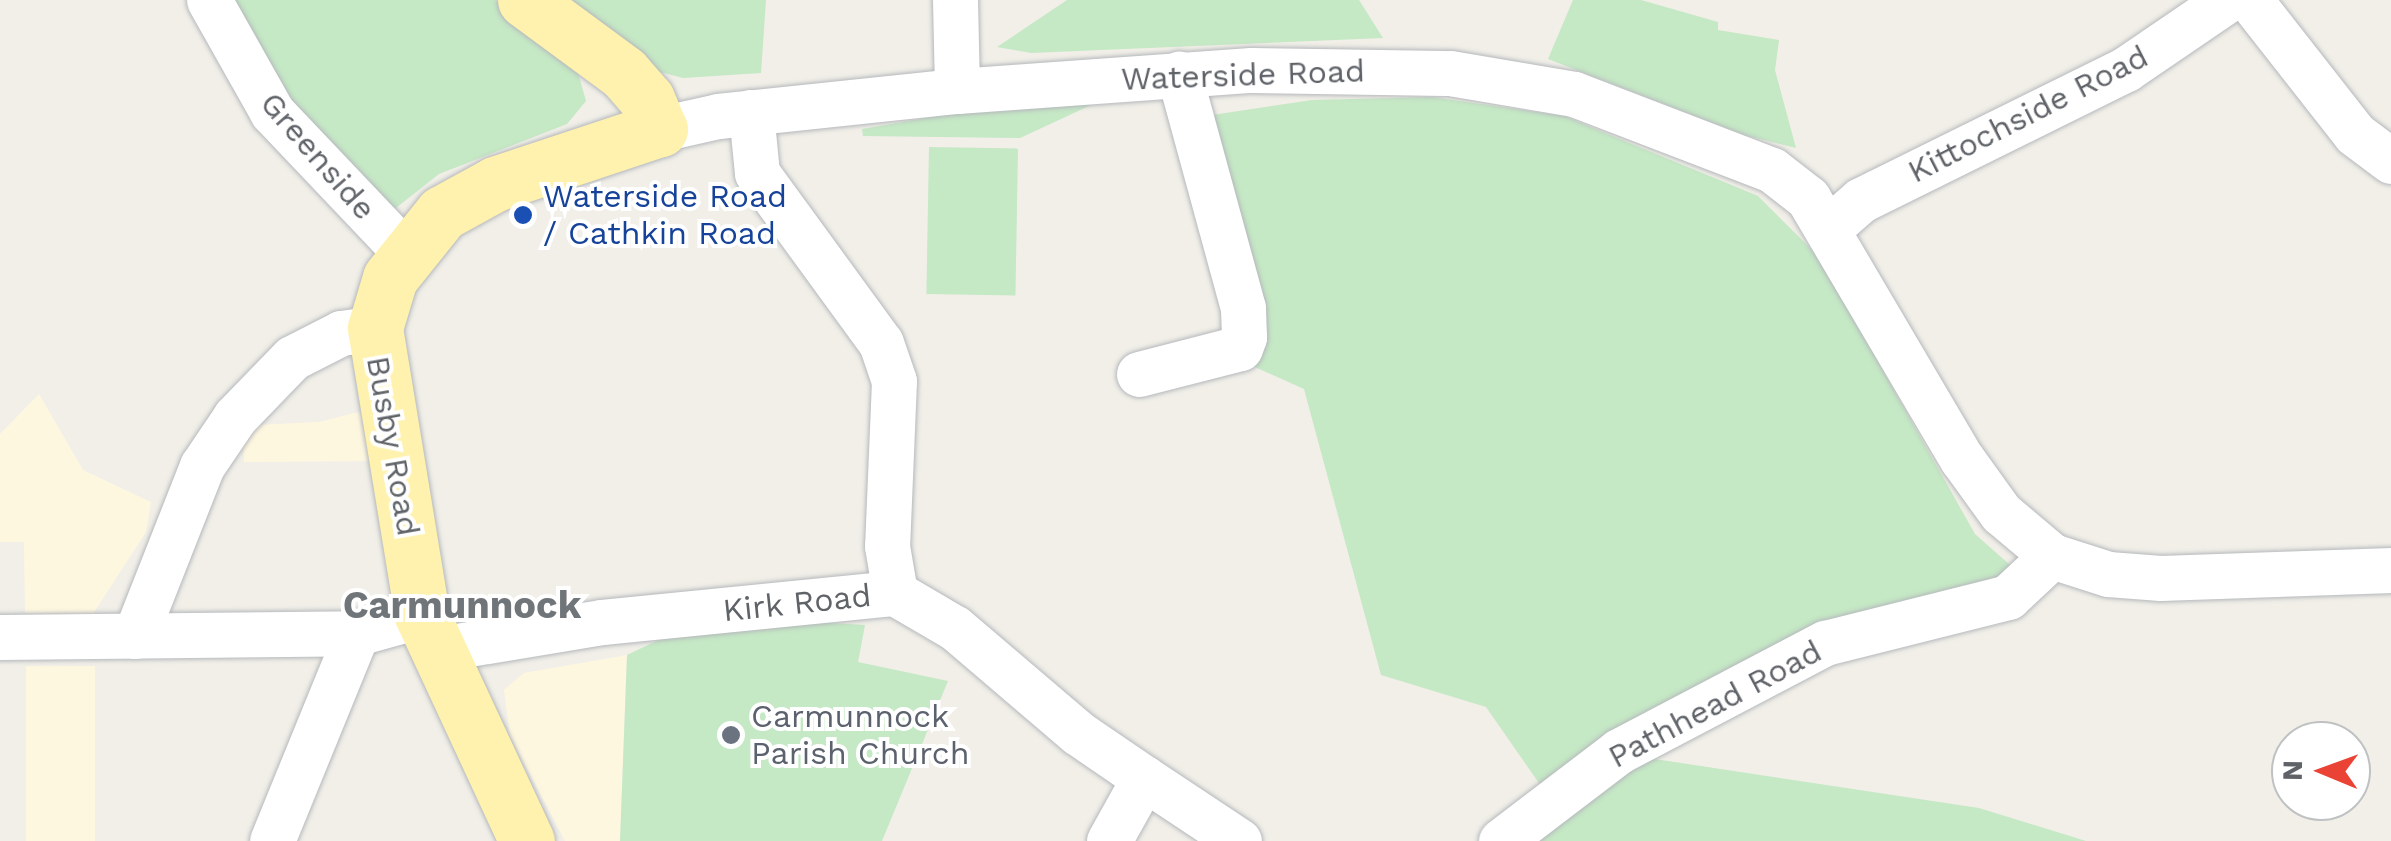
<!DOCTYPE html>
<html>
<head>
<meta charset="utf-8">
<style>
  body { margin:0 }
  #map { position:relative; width:2391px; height:841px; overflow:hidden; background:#f1efe8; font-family:"Work Sans",sans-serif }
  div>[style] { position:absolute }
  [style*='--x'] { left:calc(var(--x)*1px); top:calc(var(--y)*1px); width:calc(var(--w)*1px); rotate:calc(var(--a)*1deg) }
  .commercial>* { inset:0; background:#fef7e0; transform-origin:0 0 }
  .green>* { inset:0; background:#c5e8c5; transform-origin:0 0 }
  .roads { filter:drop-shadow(0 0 2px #b5b8bc) drop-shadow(0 0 2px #b5b8bc) }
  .minor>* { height:45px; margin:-22.5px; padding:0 22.5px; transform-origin:22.5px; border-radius:22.5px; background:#fff }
  .major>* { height:55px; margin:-27.5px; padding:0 27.5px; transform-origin:27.5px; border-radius:27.5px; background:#fff2af }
  .dots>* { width:28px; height:28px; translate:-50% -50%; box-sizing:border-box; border:5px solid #fff; border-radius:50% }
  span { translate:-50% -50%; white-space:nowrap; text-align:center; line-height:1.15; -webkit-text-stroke:8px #fff; paint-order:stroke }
  .street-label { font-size:32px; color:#5f6368 }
  .transit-label { font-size:32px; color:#164399 }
  .left { translate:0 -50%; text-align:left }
  .worship-label { font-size:32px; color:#5b616d }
  .quarter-label { font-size:38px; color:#70757a; font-weight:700 }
  .north { position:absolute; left:2271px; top:721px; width:100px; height:100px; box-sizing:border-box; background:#fff; border:2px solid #bfc1c3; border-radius:50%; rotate:271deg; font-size:28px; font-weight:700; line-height:40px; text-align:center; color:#5f6368 }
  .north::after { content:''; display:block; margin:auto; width:35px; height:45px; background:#ea4335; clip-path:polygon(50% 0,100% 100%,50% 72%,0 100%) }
</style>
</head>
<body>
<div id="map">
  <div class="commercial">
    <i style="clip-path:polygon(39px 394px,83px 470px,151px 502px,146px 532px,93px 614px,25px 613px,24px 542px,0 542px,0 434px)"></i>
    <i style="clip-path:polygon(366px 410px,380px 461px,244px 462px,244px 438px,257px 425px,319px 422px)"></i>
    <i style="clip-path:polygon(627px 655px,620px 841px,565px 841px,510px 736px,504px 690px,524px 673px)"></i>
    <i style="left:95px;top:666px;width:175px;height:69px;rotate:90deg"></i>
  </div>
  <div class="green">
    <i style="clip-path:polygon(220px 0,495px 0,575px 62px,586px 101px,567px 124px,439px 174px,387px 215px,319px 150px)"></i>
    <i style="clip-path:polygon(560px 0,766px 0,761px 73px,683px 78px,656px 71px)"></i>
    <i style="clip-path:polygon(1067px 0,1359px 0,1383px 38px,1031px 53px,997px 47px)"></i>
    <i style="clip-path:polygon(1573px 0,1641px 0,1718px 22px,1718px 30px,1779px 40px,1775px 70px,1796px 148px,1744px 135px,1548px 59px)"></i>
    <i style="clip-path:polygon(1432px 97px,1564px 116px,1758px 196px,1819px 257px,1975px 534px,2010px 565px,1987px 587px,1541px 786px,1486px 707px,1381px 675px,1304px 389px,1255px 367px,1263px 332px,1212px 115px,1312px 100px)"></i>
    <i style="clip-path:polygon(1029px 100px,1102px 100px,1020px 138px,863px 136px,862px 129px)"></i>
    <i style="left:929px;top:147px;width:89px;height:147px;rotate:1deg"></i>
    <i style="clip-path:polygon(815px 622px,865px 625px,858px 662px,948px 681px,882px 841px,620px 841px,627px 655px,671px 634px)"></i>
    <i style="clip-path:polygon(1648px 758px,1979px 808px,2086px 841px,1521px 841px)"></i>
  </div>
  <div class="roads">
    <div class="minor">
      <i style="--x:209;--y:0;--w:129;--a:60.6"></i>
      <i style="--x:272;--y:112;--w:195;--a:46.5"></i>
      <i style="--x:955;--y:0;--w:91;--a:88.7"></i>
      <i style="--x:2250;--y:0;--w:170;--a:51.9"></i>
      <i style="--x:2355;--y:134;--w:45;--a:36.9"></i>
      <i style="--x:751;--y:112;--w:61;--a:84.4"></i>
      <i style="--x:757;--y:173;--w:210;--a:53.9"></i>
      <i style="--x:881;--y:343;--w:40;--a:71.1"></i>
      <i style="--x:894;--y:381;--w:165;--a:92.4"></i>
      <i style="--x:887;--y:546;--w:48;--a:80.3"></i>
      <i style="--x:660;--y:129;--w:59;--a:-12.6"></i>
      <i style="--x:718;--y:116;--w:240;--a:-6"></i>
      <i style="--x:957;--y:91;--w:295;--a:-4.1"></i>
      <i style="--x:1251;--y:70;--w:199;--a:0.9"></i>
      <i style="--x:1450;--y:73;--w:126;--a:9.6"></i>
      <i style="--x:1574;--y:94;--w:212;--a:21"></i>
      <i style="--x:1772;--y:170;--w:46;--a:37.9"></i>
      <i style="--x:1808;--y:198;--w:303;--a:59.5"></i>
      <i style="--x:1962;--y:459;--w:67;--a:54.2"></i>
      <i style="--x:2001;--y:513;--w:67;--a:40.1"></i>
      <i style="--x:2052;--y:556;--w:59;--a:17.8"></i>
      <i style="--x:2108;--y:574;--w:53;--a:4.3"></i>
      <i style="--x:2161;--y:578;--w:230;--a:-2"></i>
      <i style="--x:1830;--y:227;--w:41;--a:-41.1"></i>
      <i style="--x:1861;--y:200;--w:296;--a:-26.3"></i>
      <i style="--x:2126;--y:69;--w:122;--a:-34.3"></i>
      <i style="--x:1139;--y:374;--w:104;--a:-14.4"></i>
      <i style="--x:1240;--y:348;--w:12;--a:-70"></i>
      <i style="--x:1244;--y:337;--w:29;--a:-92"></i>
      <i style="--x:1243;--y:308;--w:243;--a:-105.3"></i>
      <i style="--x:135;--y:636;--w:183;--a:-68.5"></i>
      <i style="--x:202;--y:466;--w:59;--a:-56"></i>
      <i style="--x:235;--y:417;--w:82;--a:-46"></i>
      <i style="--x:292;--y:358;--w:55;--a:-27"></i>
      <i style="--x:341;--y:333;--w:34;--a:-8"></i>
      <i style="--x:0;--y:637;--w:357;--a:-0.6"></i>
      <i style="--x:357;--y:633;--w:67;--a:-15.5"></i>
      <i style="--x:439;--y:649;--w:165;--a:-9.4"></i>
      <i style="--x:602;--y:622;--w:294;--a:-5.7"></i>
      <i style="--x:895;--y:593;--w:69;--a:30.3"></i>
      <i style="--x:955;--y:628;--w:162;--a:40.5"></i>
      <i style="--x:1078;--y:733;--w:80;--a:34.3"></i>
      <i style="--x:1144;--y:778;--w:72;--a:119.1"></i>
      <i style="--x:1144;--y:778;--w:114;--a:33.6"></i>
      <i style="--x:272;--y:841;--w:225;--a:-67.8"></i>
      <i style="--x:1501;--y:841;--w:148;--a:-37.3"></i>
      <i style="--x:1619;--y:751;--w:233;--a:-27.7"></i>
      <i style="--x:1825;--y:643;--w:189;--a:-14.1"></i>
      <i style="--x:2008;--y:597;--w:60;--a:-43"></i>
    </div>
    <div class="major">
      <i style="--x:525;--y:0;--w:123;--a:36.4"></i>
      <i style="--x:624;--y:73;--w:35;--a:49"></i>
      <i style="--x:647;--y:99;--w:33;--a:67"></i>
      <i style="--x:660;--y:129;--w:174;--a:161.6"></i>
      <i style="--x:495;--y:184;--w:60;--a:151.3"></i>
      <i style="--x:442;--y:213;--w:83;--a:128.7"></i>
      <i style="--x:390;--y:278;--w:52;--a:106.7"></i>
      <i style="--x:375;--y:328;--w:291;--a:80.7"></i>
      <i style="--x:422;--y:615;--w:249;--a:65.1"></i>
    </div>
  </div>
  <div class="dots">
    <i style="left:523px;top:215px;background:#1a4fb4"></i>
    <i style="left:731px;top:735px;background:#6b7280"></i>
  </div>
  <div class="street-label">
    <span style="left:1243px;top:75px;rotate:-2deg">Waterside Road</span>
    <span style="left:2028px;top:114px;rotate:-27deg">Kittochside Road</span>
    <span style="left:318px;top:156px;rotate:49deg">Greenside</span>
    <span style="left:393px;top:446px;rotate:80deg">Busby Road</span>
    <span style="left:797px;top:603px;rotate:-6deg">Kirk Road</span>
    <span style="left:1715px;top:704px;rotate:-28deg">Pathhead Road</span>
  </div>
  <div class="transit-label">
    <span class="left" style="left:543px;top:215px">Waterside Road<br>/ Cathkin Road</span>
  </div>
  <div class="worship-label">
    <span class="left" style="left:751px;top:735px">Carmunnock<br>Parish Church</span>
  </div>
  <div class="quarter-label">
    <span style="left:462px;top:606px">Carmunnock</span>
  </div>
  <div class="north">N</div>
</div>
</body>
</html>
